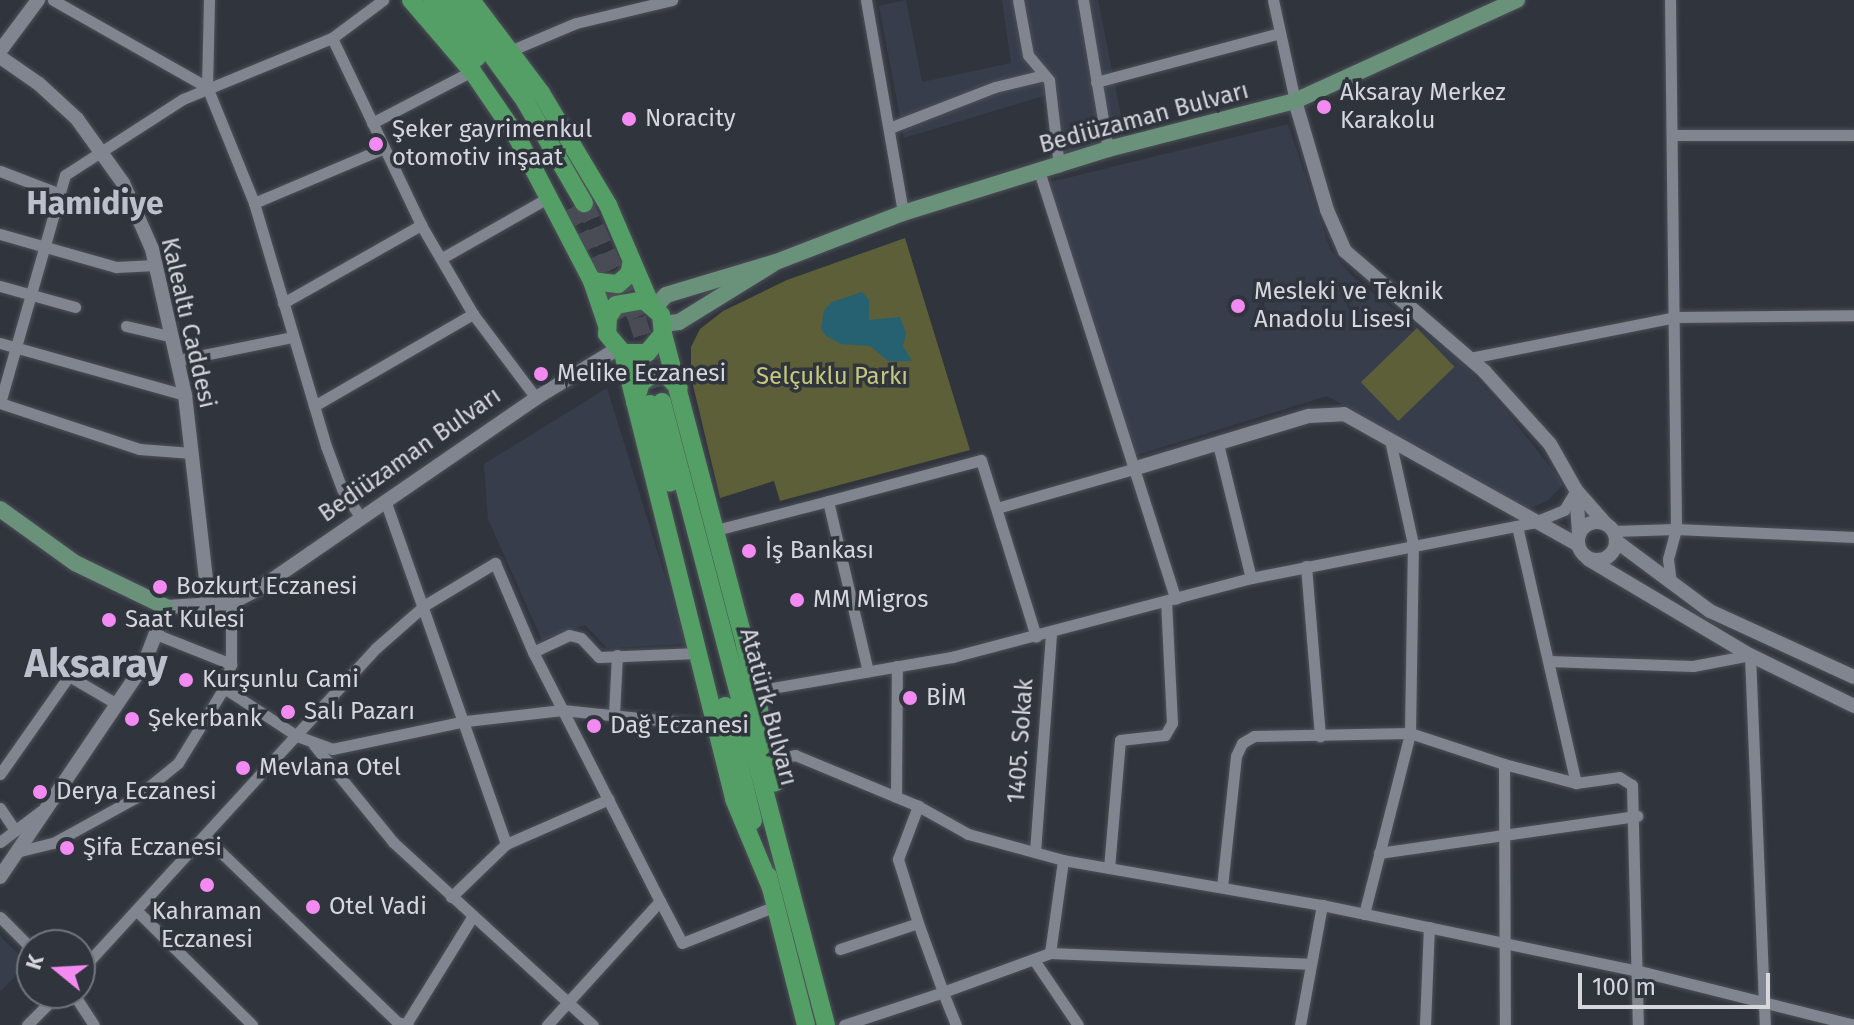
<!DOCTYPE html>
<html>
<head>
<meta charset="utf-8">
<style>
  body { margin:0 }
  #map { position:relative; width:1854px; height:1025px; overflow:hidden; background:#30343d; font-family:"Fira Sans",sans-serif }
  div>[style] { position:absolute }
  [style*='--x'] { left:calc(var(--x)*1px); top:calc(var(--y)*1px); width:calc(var(--w)*1px); rotate:calc(var(--a)*1deg) }
  .built>* { inset:0; background:#383d4c }
  .green>* { inset:0; background:#5d5f39; transform-origin:0 0 }
  .water>* { inset:0; background:#256170 }
  .primary-tunnel>* { height:18px; margin-top:-9px; transform-origin:0; background:repeating-linear-gradient(90deg,#494c55 0 18px,transparent 0 27px) }
  .roads { filter:drop-shadow(0 0 2px #4d5058) drop-shadow(0 0 2px #4d5058) }
  .minor>* { height:11px; margin:-5.5px; padding:0 5.5px; transform-origin:5.5px; border-radius:5.5px; background:#80858f }
  .tertiary>* { height:14px; margin:-7px; padding:0 7px; transform-origin:7px; border-radius:7px; background:#80858f }
  .tertiary>.ring { margin:-7px; padding:0; box-sizing:content-box; background:none; border:14px solid #80858f; border-radius:50% }
  .secondary>* { height:16px; margin:-8px; padding:0 8px; transform-origin:8px; border-radius:8px; background:#6a927a }
  .primary>* { height:18px; margin:-9px; padding:0 9px; transform-origin:9px; border-radius:9px; background:#539f65 }
  .dots>* { width:22px; height:22px; translate:-50% -50%; box-sizing:border-box; border:4px solid #30343d; border-radius:50% }
  span { translate:-50% -50%; white-space:nowrap; text-align:center; line-height:1.15; -webkit-text-stroke:7px #30343d; paint-order:stroke }
  .poi-label { font-size:24px; color:#d5d7dd }
  .left { translate:0 -50%; text-align:left }
  .street-label { font-size:24px; color:#d5d7dd }
  .park-label { font-size:24px; color:#c5c87e }
  .district-label { font-size:32px; color:#bcc0cc; font-weight:700 }
  .town-label { font-size:40px; color:#bcc0cc; font-weight:700 }
  .north { position:absolute; left:16px; top:929px; width:80px; height:80px; box-sizing:border-box; background:#30343d; border:2px solid #72757d; border-radius:50%; rotate:288deg; font-size:22px; font-weight:700; line-height:32px; text-align:center; color:#d5d7dd }
  .north::after { content:''; display:block; margin:auto; width:28px; height:36px; background:#f28af2; clip-path:polygon(50% 0,100% 100%,50% 72%,0 100%) }
  .scale { position:absolute; left:1578px; top:973px; width:192px; height:36px; box-sizing:border-box; border:4px solid #d5d7dd; border-top:0; padding-left:10px; font-size:24px; line-height:28px; white-space:nowrap; color:#d5d7dd; -webkit-text-stroke:6px #30343d; paint-order:stroke }
</style>
</head>
<body>
<div id="map">
  <div class="built">
    <i style="clip-path:polygon(906px 0,922px 82px,1011px 63px,1002px 0,1098px 0,1127px 145px,1059px 166px,1050px 94px,904px 138px,879px 6px)"></i>
    <i style="clip-path:polygon(1288px 124px,1330px 249px,1353px 277px,1459px 360px,1506px 411px,1564px 484px,1547px 501px,1528px 509px,1327px 396px,1131px 457px,1046px 183px)"></i>
    <i style="clip-path:polygon(607px 388px,686px 644px,607px 648px,585px 625px,542px 640px,488px 519px,484px 464px)"></i>
    <i style="clip-path:polygon(0 936px,28px 963px,0 992px)"></i>
  </div>
  <div class="green">
    <i style="clip-path:polygon(905px 238px,970px 450px,780px 501px,774px 481px,720px 498px,691px 377px,691px 347px,700px 329px,723px 311px,787px 280px)"></i>
    <i style="left:1417px;top:328px;width:54px;height:78px;rotate:46deg"></i>
  </div>
  <div class="water">
    <i style="clip-path:polygon(862px 292px,869px 300px,869px 320px,900px 317px,906px 333px,903px 346px,912px 361px,888px 361px,870px 346px,841px 344px,826px 336px,821px 329px,824px 310px,832px 302px)"></i>
  </div>
  <div class="primary-tunnel">
    <i style="--x:584;--y:203;--w:127;--a:65.3"></i>
    <i style="--x:637;--y:318;--w:88;--a:73.4"></i>
    <i style="--x:569;--y:209;--w:121;--a:63.4"></i>
  </div>
  <div class="roads">
    <div class="minor">
      <i style="--x:53;--y:0;--w:177;--a:29.5"></i>
      <i style="--x:209;--y:0;--w:87;--a:91.3"></i>
      <i style="--x:207;--y:87;--w:125;--a:67.9"></i>
      <i style="--x:254;--y:203;--w:253;--a:73.5"></i>
      <i style="--x:326;--y:446;--w:46;--a:69.6"></i>
      <i style="--x:342;--y:489;--w:35;--a:57"></i>
      <i style="--x:866;--y:0;--w:216;--a:80.1"></i>
      <i style="--x:1018;--y:0;--w:56;--a:79.7"></i>
      <i style="--x:1028;--y:55;--w:33;--a:50"></i>
      <i style="--x:1049;--y:80;--w:87;--a:83.4"></i>
      <i style="--x:1083;--y:0;--w:151;--a:80.5"></i>
      <i style="--x:1273;--y:0;--w:103;--a:77.7"></i>
      <i style="--x:1670;--y:0;--w:529;--a:89.35"></i>
      <i style="--x:1676;--y:529;--w:31;--a:105"></i>
      <i style="--x:1668;--y:559;--w:24;--a:83"></i>
      <i style="--x:332;--y:38;--w:207;--a:64.5"></i>
      <i style="--x:421;--y:225;--w:103;--a:59.7"></i>
      <i style="--x:473;--y:314;--w:105;--a:53.1"></i>
      <i style="--x:512;--y:50;--w:69;--a:-22.9"></i>
      <i style="--x:576;--y:23;--w:99;--a:-13.5"></i>
      <i style="--x:1096;--y:82;--w:190;--a:-14.9"></i>
      <i style="--x:372;--y:123;--w:113;--a:-27.5"></i>
      <i style="--x:892;--y:127;--w:110;--a:-21.2"></i>
      <i style="--x:995;--y:87;--w:50;--a:-13.8"></i>
      <i style="--x:1674;--y:135;--w:180;--a:0"></i>
      <i style="--x:0;--y:171;--w:62;--a:20.8"></i>
      <i style="--x:1039;--y:171;--w:449;--a:72.3"></i>
      <i style="--x:254;--y:203;--w:141;--a:-22.9"></i>
      <i style="--x:0;--y:234;--w:121;--a:15.9"></i>
      <i style="--x:116;--y:267;--w:40;--a:-2.9"></i>
      <i style="--x:442;--y:258;--w:125;--a:-29.6"></i>
      <i style="--x:0;--y:286;--w:78;--a:15.6"></i>
      <i style="--x:283;--y:303;--w:159;--a:-29.5"></i>
      <i style="--x:126;--y:326;--w:48;--a:13.2"></i>
      <i style="--x:0;--y:343;--w:192;--a:15.7"></i>
      <i style="--x:1470;--y:358;--w:209;--a:-11.3"></i>
      <i style="--x:1675;--y:317;--w:179;--a:-0.6"></i>
      <i style="--x:179;--y:360;--w:115;--a:-11.5"></i>
      <i style="--x:0;--y:403;--w:237;--a:-74.1"></i>
      <i style="--x:65;--y:175;--w:140;--a:-32.8"></i>
      <i style="--x:183;--y:99;--w:161;--a:-22.3"></i>
      <i style="--x:332;--y:38;--w:64;--a:-36.7"></i>
      <i style="--x:0;--y:403;--w:146;--a:18.3"></i>
      <i style="--x:139;--y:449;--w:53;--a:4.3"></i>
      <i style="--x:314;--y:406;--w:184;--a:-30.1"></i>
      <i style="--x:1218;--y:444;--w:138;--a:76.2"></i>
      <i style="--x:828;--y:501;--w:158;--a:-15"></i>
      <i style="--x:981;--y:460;--w:185;--a:72.7"></i>
      <i style="--x:386;--y:503;--w:361;--a:70.6"></i>
      <i style="--x:997;--y:508;--w:141;--a:-16"></i>
      <i style="--x:1517;--y:526;--w:264;--a:77.1"></i>
      <i style="--x:716;--y:530;--w:116;--a:-14.5"></i>
      <i style="--x:828;--y:501;--w:175;--a:76.8"></i>
      <i style="--x:1613;--y:531;--w:63;--a:-1.8"></i>
      <i style="--x:1676;--y:529;--w:178;--a:2.6"></i>
      <i style="--x:1306;--y:566;--w:171;--a:85.3"></i>
      <i style="--x:158;--y:635;--w:79;--a:21.7"></i>
      <i style="--x:533;--y:652;--w:40;--a:-25"></i>
      <i style="--x:569;--y:635;--w:12;--a:14"></i>
      <i style="--x:581;--y:638;--w:26;--a:47"></i>
      <i style="--x:599;--y:657;--w:100;--a:-2.3"></i>
      <i style="--x:1548;--y:661;--w:145;--a:2"></i>
      <i style="--x:1693;--y:666;--w:58;--a:-10.9"></i>
      <i style="--x:1750;--y:655;--w:370;--a:87.7"></i>
      <i style="--x:224;--y:688;--w:87;--a:33.3"></i>
      <i style="--x:297;--y:736;--w:37;--a:20"></i>
      <i style="--x:332;--y:749;--w:137;--a:-11.8"></i>
      <i style="--x:466;--y:721;--w:97;--a:-6.5"></i>
      <i style="--x:562;--y:710;--w:156;--a:5.9"></i>
      <i style="--x:755;--y:691;--w:200;--a:-9.8"></i>
      <i style="--x:952;--y:657;--w:309;--a:-14.8"></i>
      <i style="--x:1251;--y:578;--w:286;--a:-11.1"></i>
      <i style="--x:1532;--y:523;--w:35;--a:-22"></i>
      <i style="--x:1564;--y:510;--w:23;--a:-59"></i>
      <i style="--x:614;--y:714;--w:59;--a:-87.1"></i>
      <i style="--x:314;--y:745;--w:125;--a:50.8"></i>
      <i style="--x:393;--y:842;--w:271;--a:42.5"></i>
      <i style="--x:771;--y:761;--w:25;--a:-14"></i>
      <i style="--x:795;--y:755;--w:133;--a:22.5"></i>
      <i style="--x:918;--y:806;--w:57;--a:29.2"></i>
      <i style="--x:968;--y:834;--w:98;--a:15.3"></i>
      <i style="--x:1063;--y:860;--w:263;--a:9.9"></i>
      <i style="--x:1322;--y:905;--w:324;--a:11.8"></i>
      <i style="--x:1639;--y:971;--w:222;--a:14.1"></i>
      <i style="--x:1504;--y:764;--w:74;--a:14.8"></i>
      <i style="--x:1576;--y:783;--w:43;--a:-7.9"></i>
      <i style="--x:1619;--y:777;--w:15;--a:32"></i>
      <i style="--x:1632;--y:785;--w:240;--a:88.6"></i>
      <i style="--x:0;--y:774;--w:120;--a:-54.9"></i>
      <i style="--x:69;--y:676;--w:53;--a:30.4"></i>
      <i style="--x:896;--y:797;--w:131;--a:-89.6"></i>
      <i style="--x:0;--y:808;--w:27;--a:56"></i>
      <i style="--x:205;--y:837;--w:267;--a:43.9"></i>
      <i style="--x:397;--y:1022;--w:11;--a:15"></i>
      <i style="--x:0;--y:842;--w:51;--a:-37.1"></i>
      <i style="--x:16;--y:852;--w:38;--a:-14"></i>
      <i style="--x:53;--y:843;--w:94;--a:-28.8"></i>
      <i style="--x:135;--y:798;--w:55;--a:-39.1"></i>
      <i style="--x:178;--y:763;--w:88;--a:-58.5"></i>
      <i style="--x:224;--y:688;--w:25;--a:-74"></i>
      <i style="--x:231;--y:664;--w:61;--a:-90"></i>
      <i style="--x:1035;--y:852;--w:220;--a:-85.8"></i>
      <i style="--x:1379;--y:853;--w:261;--a:-8.2"></i>
      <i style="--x:1109;--y:868;--w:128;--a:-85.1"></i>
      <i style="--x:1120;--y:740;--w:45;--a:-6.3"></i>
      <i style="--x:1165;--y:735;--w:14;--a:-60"></i>
      <i style="--x:1172;--y:723;--w:122;--a:-92.8"></i>
      <i style="--x:1222;--y:887;--w:132;--a:-83.9"></i>
      <i style="--x:1236;--y:756;--w:14;--a:-65"></i>
      <i style="--x:1242;--y:743;--w:14;--a:-30"></i>
      <i style="--x:1254;--y:736;--w:156;--a:-1.1"></i>
      <i style="--x:1410;--y:733;--w:99;--a:18.3"></i>
      <i style="--x:1504;--y:764;--w:261;--a:89.8"></i>
      <i style="--x:451;--y:897;--w:76;--a:-43.9"></i>
      <i style="--x:506;--y:844;--w:112;--a:-23.6"></i>
      <i style="--x:660;--y:901;--w:47;--a:62.4"></i>
      <i style="--x:682;--y:943;--w:101;--a:-21.5"></i>
      <i style="--x:137;--y:911;--w:162;--a:44.7"></i>
      <i style="--x:1364;--y:914;--w:187;--a:-75.7"></i>
      <i style="--x:1410;--y:733;--w:189;--a:-89.1"></i>
      <i style="--x:1413;--y:544;--w:107;--a:-102.5"></i>
      <i style="--x:0;--y:917;--w:45;--a:45"></i>
      <i style="--x:840;--y:949;--w:82;--a:-18.4"></i>
      <i style="--x:918;--y:923;--w:67;--a:-107.4"></i>
      <i style="--x:898;--y:859;--w:57;--a:-69.3"></i>
      <i style="--x:1050;--y:953;--w:94;--a:-82"></i>
      <i style="--x:1034;--y:960;--w:78;--a:55.9"></i>
      <i style="--x:80;--y:971;--w:438;--a:-47.5"></i>
      <i style="--x:376;--y:648;--w:65;--a:-41.3"></i>
      <i style="--x:425;--y:605;--w:82;--a:-31"></i>
      <i style="--x:495;--y:563;--w:97;--a:66.9"></i>
      <i style="--x:533;--y:652;--w:280;--a:63"></i>
      <i style="--x:660;--y:901;--w:168;--a:132.3"></i>
      <i style="--x:73;--y:993;--w:38;--a:57"></i>
      <i style="--x:406;--y:1024;--w:126;--a:-58.3"></i>
      <i style="--x:27;--y:1025;--w:45;--a:-45"></i>
      <i style="--x:844;--y:1025;--w:104;--a:-18.4"></i>
      <i style="--x:943;--y:992;--w:73;--a:-109.9"></i>
      <i style="--x:956;--y:1025;--w:35;--a:-112"></i>
      <i style="--x:943;--y:992;--w:114;--a:-20"></i>
      <i style="--x:1050;--y:953;--w:259;--a:2.4"></i>
      <i style="--x:1300;--y:1025;--w:122;--a:-79.6"></i>
      <i style="--x:1425;--y:1025;--w:98;--a:-87.7"></i>
    </div>
    <div class="tertiary">
      <i style="--x:0;--y:51;--w:64;--a:-53.3"></i>
      <i style="--x:0;--y:57;--w:47;--a:34.7"></i>
      <i style="--x:39;--y:84;--w:52;--a:42.6"></i>
      <i style="--x:77;--y:119;--w:79;--a:54.3"></i>
      <i style="--x:123;--y:183;--w:72;--a:66.3"></i>
      <i style="--x:152;--y:249;--w:150;--a:77.3"></i>
      <i style="--x:185;--y:395;--w:212;--a:83.5"></i>
      <i style="--x:1295;--y:101;--w:114;--a:73.6"></i>
      <i style="--x:1327;--y:210;--w:45;--a:66.3"></i>
      <i style="--x:1345;--y:251;--w:184;--a:40.8"></i>
      <i style="--x:1484;--y:371;--w:98;--a:47.9"></i>
      <i style="--x:1550;--y:444;--w:53;--a:60.5"></i>
      <i style="--x:1576;--y:490;--w:44;--a:48.7"></i>
      <i style="--x:1133;--y:469;--w:184;--a:-16.8"></i>
      <i style="--x:1309;--y:416;--w:35;--a:-3"></i>
      <i style="--x:1344;--y:414;--w:268;--a:29.2"></i>
      <i style="--x:1576;--y:490;--w:43;--a:86"></i>
      <i class="ring" style="left:1578px;top:522px;width:24px;height:24px"></i>
      <i style="--x:1616;--y:541;--w:117;--a:36.7"></i>
      <i style="--x:1710;--y:611;--w:158;--a:24.6"></i>
      <i style="--x:1588;--y:559;--w:188;--a:30.7"></i>
      <i style="--x:1750;--y:655;--w:116;--a:26.1"></i>
      <i style="--x:0;--y:877;--w:257;--a:-55.9"></i>
      <i style="--x:144;--y:664;--w:61;--a:-68.9"></i>
      <i style="--x:166;--y:607;--w:65;--a:-3.5"></i>
      <i style="--x:231;--y:603;--w:29;--a:-27"></i>
      <i style="--x:257;--y:590;--w:339;--a:-34.5"></i>
      <i style="--x:536;--y:398;--w:95;--a:-31.2"></i>
    </div>
    <div class="secondary">
      <i style="--x:655;--y:307;--w:16;--a:-47"></i>
      <i style="--x:666;--y:295;--w:115;--a:-16.7"></i>
      <i style="--x:776;--y:262;--w:136;--a:-21.1"></i>
      <i style="--x:903;--y:213;--w:215;--a:-17.3"></i>
      <i style="--x:1108;--y:149;--w:193;--a:-14.4"></i>
      <i style="--x:1295;--y:101;--w:244;--a:-24.5"></i>
      <i style="--x:663;--y:324;--w:16;--a:-7"></i>
      <i style="--x:679;--y:322;--w:110;--a:-31.7"></i>
      <i style="--x:0;--y:509;--w:92;--a:35.8"></i>
      <i style="--x:75;--y:563;--w:101;--a:25.8"></i>
    </div>
    <div class="primary">
      <i style="--x:411;--y:0;--w:94;--a:49.3"></i>
      <i style="--x:472;--y:71;--w:78;--a:55.5"></i>
      <i style="--x:516;--y:135;--w:165;--a:62.5"></i>
      <i style="--x:592;--y:281;--w:46;--a:71.2"></i>
      <i style="--x:432;--y:0;--w:73;--a:52.2"></i>
      <i style="--x:452;--y:0;--w:125;--a:54.1"></i>
      <i style="--x:525;--y:101;--w:118;--a:60"></i>
      <i style="--x:471;--y:0;--w:116;--a:53"></i>
      <i style="--x:541;--y:93;--w:131;--a:59.1"></i>
      <i style="--x:608;--y:205;--w:107;--a:66.8"></i>
      <i style="--x:592;--y:281;--w:26;--a:7"></i>
      <i style="--x:618;--y:284;--w:15;--a:-42"></i>
      <i style="--x:629;--y:274;--w:13;--a:-77"></i>
      <i style="--x:663;--y:334;--w:312;--a:75.2"></i>
      <i style="--x:743;--y:636;--w:150;--a:77.7"></i>
      <i style="--x:623;--y:353;--w:24;--a:0"></i>
      <i style="--x:647;--y:353;--w:25;--a:-50"></i>
      <i style="--x:663;--y:334;--w:19;--a:-96"></i>
      <i style="--x:661;--y:315;--w:23;--a:-139"></i>
      <i style="--x:644;--y:300;--w:28;--a:170"></i>
      <i style="--x:616;--y:305;--w:14;--a:124"></i>
      <i style="--x:608;--y:317;--w:17;--a:93"></i>
      <i style="--x:607;--y:334;--w:25;--a:50"></i>
      <i style="--x:623;--y:353;--w:460;--a:76"></i>
      <i style="--x:734;--y:799;--w:96;--a:67.4"></i>
      <i style="--x:635;--y:402;--w:21;--a:-73"></i>
      <i style="--x:641;--y:382;--w:13;--a:-32"></i>
      <i style="--x:652;--y:375;--w:14;--a:0"></i>
      <i style="--x:666;--y:375;--w:18;--a:45"></i>
      <i style="--x:662;--y:402;--w:644;--a:75.25"></i>
      <i style="--x:650;--y:404;--w:81;--a:75.8"></i>
      <i style="--x:725;--y:706;--w:118;--a:76.3"></i>
      <i style="--x:768;--y:876;--w:154;--a:75.7"></i>
    </div>
  </div>
  <div class="dots">
    <i style="left:1324px;top:107px;background:#f28af2"></i>
    <i style="left:629px;top:119px;background:#f28af2"></i>
    <i style="left:376px;top:144px;background:#f28af2"></i>
    <i style="left:1238px;top:306px;background:#f28af2"></i>
    <i style="left:541px;top:374px;background:#f28af2"></i>
    <i style="left:749px;top:551px;background:#f28af2"></i>
    <i style="left:160px;top:587px;background:#f28af2"></i>
    <i style="left:797px;top:600px;background:#f28af2"></i>
    <i style="left:109px;top:620px;background:#f28af2"></i>
    <i style="left:186px;top:680px;background:#f28af2"></i>
    <i style="left:910px;top:698px;background:#f28af2"></i>
    <i style="left:288px;top:712px;background:#f28af2"></i>
    <i style="left:132px;top:719px;background:#f28af2"></i>
    <i style="left:594px;top:726px;background:#f28af2"></i>
    <i style="left:243px;top:768px;background:#f28af2"></i>
    <i style="left:40px;top:792px;background:#f28af2"></i>
    <i style="left:67px;top:848px;background:#f28af2"></i>
    <i style="left:207px;top:885px;background:#f28af2"></i>
    <i style="left:313px;top:907px;background:#f28af2"></i>
  </div>
  <div class="poi-label">
    <span class="left" style="left:1340px;top:107px">Aksaray Merkez<br>Karakolu</span>
    <span class="left" style="left:645px;top:119px">Noracity</span>
    <span class="left" style="left:392px;top:144px">Şeker gayrimenkul<br>otomotiv inşaat</span>
    <span class="left" style="left:1254px;top:306px">Mesleki ve Teknik<br>Anadolu Lisesi</span>
    <span class="left" style="left:557px;top:374px">Melike Eczanesi</span>
    <span class="left" style="left:765px;top:551px">İş Bankası</span>
    <span class="left" style="left:176px;top:587px">Bozkurt Eczanesi</span>
    <span class="left" style="left:813px;top:600px">MM Migros</span>
    <span class="left" style="left:125px;top:620px">Saat Kulesi</span>
    <span class="left" style="left:202px;top:680px">Kurşunlu Cami</span>
    <span class="left" style="left:926px;top:698px">BİM</span>
    <span class="left" style="left:304px;top:712px">Salı Pazarı</span>
    <span class="left" style="left:148px;top:719px">Şekerbank</span>
    <span class="left" style="left:610px;top:726px">Dağ Eczanesi</span>
    <span class="left" style="left:259px;top:768px">Mevlana Otel</span>
    <span class="left" style="left:56px;top:792px">Derya Eczanesi</span>
    <span class="left" style="left:83px;top:848px">Şifa Eczanesi</span>
    <span class="left" style="left:329px;top:907px">Otel Vadi</span>
    <span style="left:207px;top:926px">Kahraman<br>Eczanesi</span>
  </div>
  <div class="street-label">
    <span style="left:1144px;top:118px;rotate:-15deg">Bediüzaman Bulvarı</span>
    <span style="left:188px;top:323px;rotate:77deg">Kalealtı Caddesi</span>
    <span style="left:410px;top:455px;rotate:-35deg">Bediüzaman Bulvarı</span>
    <span style="left:768px;top:707px;rotate:75deg">Atatürk Bulvarı</span>
    <span style="left:1021px;top:741px;rotate:-86deg">1405. Sokak</span>
  </div>
  <div class="park-label">
    <span style="left:832px;top:377px">Selçuklu Parkı</span>
  </div>
  <div class="district-label">
    <span style="left:95px;top:203px">Hamidiye</span>
  </div>
  <div class="town-label">
    <span style="left:96px;top:664px">Aksaray</span>
  </div>
  <div class="north">K</div>
  <div class="scale">100 m</div>
</div>
</body>
</html>
